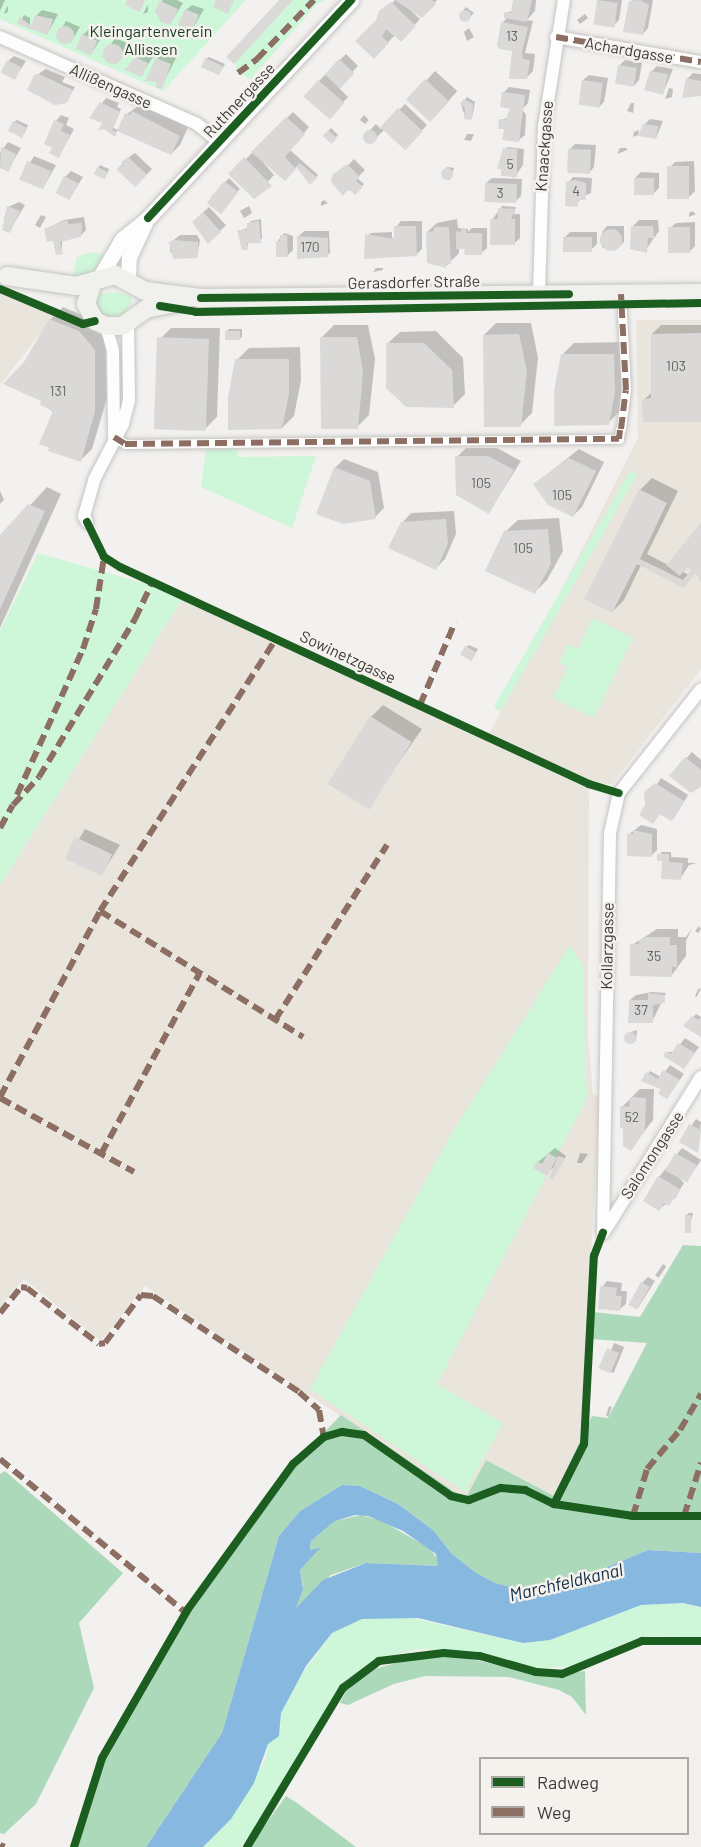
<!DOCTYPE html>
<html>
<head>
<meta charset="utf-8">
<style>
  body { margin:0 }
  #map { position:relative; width:701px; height:1847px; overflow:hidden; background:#f3f1ef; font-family:Barlow,sans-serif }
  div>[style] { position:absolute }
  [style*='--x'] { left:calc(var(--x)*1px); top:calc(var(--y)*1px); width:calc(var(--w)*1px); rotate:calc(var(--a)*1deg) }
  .built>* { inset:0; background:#e9e4dc }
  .green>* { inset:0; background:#cef6d8; transform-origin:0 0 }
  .forest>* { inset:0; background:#add9bb }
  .water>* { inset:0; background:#87b8e0 }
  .shadow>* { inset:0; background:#0003; transform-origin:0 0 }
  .building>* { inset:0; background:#dad9d8; transform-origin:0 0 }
  .round { border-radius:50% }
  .roads { filter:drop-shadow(0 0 2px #c5c4c2) drop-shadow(0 0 2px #c5c4c2) }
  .pedestrian>* { height:9px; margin:-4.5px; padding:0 4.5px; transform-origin:4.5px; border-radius:4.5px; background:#fdfdfd }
  .minor>* { height:12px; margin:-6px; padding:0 6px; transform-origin:6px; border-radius:6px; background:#fdfdfd }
  .tertiary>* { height:15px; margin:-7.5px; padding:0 7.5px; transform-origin:7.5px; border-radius:7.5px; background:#fdfdfd }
  .secondary>* { height:18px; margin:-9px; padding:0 9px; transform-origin:9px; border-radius:9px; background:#f0f0ec }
  .quiet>* { height:6px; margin-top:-3px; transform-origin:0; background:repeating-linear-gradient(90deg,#8d6e63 0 12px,transparent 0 18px) }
  .cycleway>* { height:8px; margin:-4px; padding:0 4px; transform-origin:4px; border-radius:4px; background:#1b5e20 }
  span { translate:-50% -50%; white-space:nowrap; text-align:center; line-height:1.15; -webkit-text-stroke:5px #f5f2ed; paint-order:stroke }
  .number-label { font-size:14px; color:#676664 }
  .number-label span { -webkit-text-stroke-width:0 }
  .park-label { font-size:16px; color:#183b25 }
  .street-label { font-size:16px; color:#3c3b39 }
  .water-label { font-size:18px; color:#0e2d44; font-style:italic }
  .legend { position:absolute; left:479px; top:1757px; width:210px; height:78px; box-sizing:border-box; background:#f5f2ed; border:2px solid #aba9a5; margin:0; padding:8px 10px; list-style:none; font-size:18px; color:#3c3b39 }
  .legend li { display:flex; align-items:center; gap:12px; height:30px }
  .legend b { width:30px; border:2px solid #aba9a5 }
</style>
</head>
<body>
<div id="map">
  <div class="built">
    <i style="clip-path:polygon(0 292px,54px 316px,0 385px)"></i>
    <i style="clip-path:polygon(636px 320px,701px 320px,701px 669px,612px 784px,589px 784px,588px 1035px,593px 1094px,600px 1097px,580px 1443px,554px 1496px,486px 1460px,465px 1499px,145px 1286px,101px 1341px,24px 1279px,0 1307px,0 885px,185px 595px,488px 736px,638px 438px)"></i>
  </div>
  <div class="green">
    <i style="clip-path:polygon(0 0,246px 0,163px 91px,0 19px)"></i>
    <i style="clip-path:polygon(293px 0,325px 0,316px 5px,250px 80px,236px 69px,235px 62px)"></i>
    <i style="clip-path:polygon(91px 252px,110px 256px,101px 268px,72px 281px,77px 257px)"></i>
    <i style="clip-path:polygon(117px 292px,131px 297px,131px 303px,125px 315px,109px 320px,95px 306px,96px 294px)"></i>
    <i style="clip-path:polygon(206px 449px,237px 449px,238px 457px,316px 456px,292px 528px,201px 487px)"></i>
    <i style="left:630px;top:471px;width:8px;height:273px;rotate:30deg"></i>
    <i style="clip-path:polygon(38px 553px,185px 595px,0 885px,0 631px)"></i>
    <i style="clip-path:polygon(592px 618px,633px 638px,594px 718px,553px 698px,568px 667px,559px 663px,568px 644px,578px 649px)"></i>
    <i style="clip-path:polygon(570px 945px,583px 967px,587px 1098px,437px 1384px,503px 1423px,465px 1492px,310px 1389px,449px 1138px)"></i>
    <i style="clip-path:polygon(683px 1603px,701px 1607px,701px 1638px,652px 1636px,624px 1643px,572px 1666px,537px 1669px,443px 1650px,418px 1649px,377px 1659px,346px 1682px,333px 1699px,265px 1816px,241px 1847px,203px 1847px,231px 1819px,265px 1760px,268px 1744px,280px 1733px,281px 1713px,292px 1688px,332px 1633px,362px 1619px,403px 1616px,523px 1643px,550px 1640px,641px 1605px)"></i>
  </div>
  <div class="forest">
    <i style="clip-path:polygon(683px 1245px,701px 1246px,701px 1553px,648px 1550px,576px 1580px,544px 1588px,519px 1589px,495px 1583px,475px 1572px,452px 1554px,433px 1530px,398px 1504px,360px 1486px,342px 1485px,300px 1511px,279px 1536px,222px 1733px,146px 1847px,75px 1847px,102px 1758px,188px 1609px,293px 1464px,341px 1415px,465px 1499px,486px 1460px,554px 1496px,592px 1416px,608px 1418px,647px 1343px,591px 1339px,593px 1312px,640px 1317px)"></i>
    <i style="clip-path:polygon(5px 1471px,123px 1573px,79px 1623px,94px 1688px,36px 1804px,4px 1834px,0 1833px,0 1474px)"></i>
    <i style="clip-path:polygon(361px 1515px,382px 1521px,429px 1548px,438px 1559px,438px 1566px,366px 1563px,331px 1575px,296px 1608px,303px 1586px,300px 1570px,320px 1547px,310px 1550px,311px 1541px,335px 1521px)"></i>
    <i style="clip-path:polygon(417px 1657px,463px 1657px,544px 1676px,585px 1671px,586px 1715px,572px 1697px,559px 1690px,509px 1677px,425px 1676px,394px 1684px,348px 1705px,340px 1703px,346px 1691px,371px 1670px)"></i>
    <i style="clip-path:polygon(286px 1796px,297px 1803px,356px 1847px,249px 1847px)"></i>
  </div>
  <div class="water">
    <i style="clip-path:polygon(evenodd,342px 1485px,360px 1486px,398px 1504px,433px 1530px,452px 1554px,475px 1572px,495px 1583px,519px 1589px,544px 1588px,576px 1580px,648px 1550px,701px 1553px,701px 1607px,683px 1603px,641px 1605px,550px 1640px,523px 1643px,418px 1618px,362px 1619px,332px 1633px,306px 1666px,281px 1713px,279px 1736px,268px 1744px,254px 1783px,231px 1819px,203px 1847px,146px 1847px,222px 1733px,279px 1536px,300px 1511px,342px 1485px,355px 1515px,368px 1516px,403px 1531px,436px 1554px,438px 1566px,366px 1563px,323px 1580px,296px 1608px,303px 1589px,300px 1570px,321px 1547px,310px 1550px,311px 1541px,335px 1521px,355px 1515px)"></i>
  </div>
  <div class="shadow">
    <i style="clip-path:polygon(0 0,5px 0,0 11px)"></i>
    <i style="clip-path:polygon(177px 0,183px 3px,171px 22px,157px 10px,163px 0)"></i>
    <i style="clip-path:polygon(395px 0,437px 0,422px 16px,409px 9px,420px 19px,401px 40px,395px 35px,374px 57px,378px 19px)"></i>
    <i style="clip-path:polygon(514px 0,536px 0,535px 11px,527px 20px,533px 21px,525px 53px,535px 54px,533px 71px,527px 77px,502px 23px,508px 17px,506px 13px,512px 11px)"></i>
    <i style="clip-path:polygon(598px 0,622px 0,619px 20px,613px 26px,594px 23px)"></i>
    <i style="clip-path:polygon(632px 0,653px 0,648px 28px,643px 34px)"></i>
    <i style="clip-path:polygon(148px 5px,148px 12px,143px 14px,146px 8px)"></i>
    <i style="clip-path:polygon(192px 5px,204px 9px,192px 30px,186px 10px)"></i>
    <i style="clip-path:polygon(8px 6px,8px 12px,4px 14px,6px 8px)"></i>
    <i style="clip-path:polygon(466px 7px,474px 13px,466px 21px,459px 15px)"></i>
    <i style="clip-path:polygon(42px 10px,58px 14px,48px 33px,36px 16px)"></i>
    <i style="left:585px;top:14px;width:5px;height:10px;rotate:53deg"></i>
    <i style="clip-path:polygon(24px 15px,30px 18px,30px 26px,19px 24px)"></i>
    <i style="clip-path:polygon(66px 21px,80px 27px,70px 43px,56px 37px)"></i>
    <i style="clip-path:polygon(469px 28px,474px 37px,467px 41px,464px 32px)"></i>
    <i style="clip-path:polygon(89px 29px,103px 35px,92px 53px,83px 35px)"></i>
    <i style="clip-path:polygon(115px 38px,127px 43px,122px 58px,115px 64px,103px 57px)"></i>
    <i style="clip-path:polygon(142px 52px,153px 57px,141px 75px,127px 69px)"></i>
    <i style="clip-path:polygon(163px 53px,176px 58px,161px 88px,157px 59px)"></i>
    <i style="clip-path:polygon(346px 54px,358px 66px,338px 87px,348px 97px,329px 117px,319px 81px)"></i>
    <i style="clip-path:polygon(14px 56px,26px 61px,15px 78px,8px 61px)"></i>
    <i style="clip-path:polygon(209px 57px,225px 64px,219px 74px,206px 59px)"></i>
    <i style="clip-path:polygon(625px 60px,642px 63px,639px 80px,634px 86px,619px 66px)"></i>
    <i style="clip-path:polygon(657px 66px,673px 69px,663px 93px,651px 72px)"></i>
    <i style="clip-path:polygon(46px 69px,65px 77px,62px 82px,75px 87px,66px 102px,35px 76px)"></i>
    <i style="left:435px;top:71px;width:30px;height:39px;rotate:42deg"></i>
    <i style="clip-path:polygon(693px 73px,701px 74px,701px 94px,684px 96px,687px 79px)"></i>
    <i style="clip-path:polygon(589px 75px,608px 78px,604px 102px,598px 108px,583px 80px)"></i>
    <i style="clip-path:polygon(509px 87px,530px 90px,528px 103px,522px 109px,526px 115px,525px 135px,519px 140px,501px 120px,507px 118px,512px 107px,503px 93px)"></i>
    <i style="clip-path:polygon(669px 88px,673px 89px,672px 97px,665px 99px)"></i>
    <i style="clip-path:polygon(467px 97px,475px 102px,472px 118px,465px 117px,461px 104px)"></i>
    <i style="clip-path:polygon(106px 98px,119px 103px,117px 107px,121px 109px,113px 128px,119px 130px,127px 114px,142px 103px,188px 127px,180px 145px,171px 154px,118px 130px,114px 135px,105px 128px,100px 130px,104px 122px,91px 117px)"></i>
    <i style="clip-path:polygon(631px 103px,634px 103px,633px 113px,627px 111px)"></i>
    <i style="clip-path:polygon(405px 104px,427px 125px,405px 148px,385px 129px,371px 143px,364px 136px,376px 124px,381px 129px)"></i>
    <i style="clip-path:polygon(293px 112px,309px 127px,290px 150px,318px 175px,310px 183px,297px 166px,285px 179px,256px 154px,274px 175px,254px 197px,232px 173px)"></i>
    <i style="clip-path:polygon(61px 115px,69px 118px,66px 125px,74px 129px,63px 149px,53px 148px,56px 121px)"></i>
    <i style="clip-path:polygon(364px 115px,369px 120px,365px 124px,360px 120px)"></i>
    <i style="clip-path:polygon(650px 119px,663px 121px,656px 138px,644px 125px)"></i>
    <i style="clip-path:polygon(17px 120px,28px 125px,25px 133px,14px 122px)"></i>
    <i style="left:331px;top:128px;width:10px;height:11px;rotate:45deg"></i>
    <i style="clip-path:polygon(639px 130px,638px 135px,633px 137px,634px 132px)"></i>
    <i style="clip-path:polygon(467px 134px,474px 134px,471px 141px,464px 140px)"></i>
    <i style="clip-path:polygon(8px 142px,21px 148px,8px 170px,0 167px,0 153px)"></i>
    <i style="clip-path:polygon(575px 144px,596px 145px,594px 167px,589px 173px,570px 149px)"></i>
    <i style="clip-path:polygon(507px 147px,524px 149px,523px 165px,514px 178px,499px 168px)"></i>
    <i style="clip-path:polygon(620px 148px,627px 148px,627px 150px,617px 154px)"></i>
    <i style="clip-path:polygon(135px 153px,152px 169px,136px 185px,122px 162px)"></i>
    <i style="clip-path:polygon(34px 156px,56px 165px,43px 188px,21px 178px)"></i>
    <i style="clip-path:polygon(354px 159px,365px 170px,357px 178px,364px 184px,355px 193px,333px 182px)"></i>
    <i style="clip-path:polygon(694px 161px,695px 191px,689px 197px,669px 168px,675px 162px)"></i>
    <i style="clip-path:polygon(100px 165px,109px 169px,107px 175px,98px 168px)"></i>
    <i style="clip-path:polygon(447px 167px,454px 168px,450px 180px,443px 178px)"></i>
    <i style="clip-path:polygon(71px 171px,83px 177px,70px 198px,65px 177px)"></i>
    <i style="clip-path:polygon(641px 172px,659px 173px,659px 188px,653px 194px,635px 178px)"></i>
    <i style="clip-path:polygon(573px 177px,592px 178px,591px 193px,580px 198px,577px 205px,568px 183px)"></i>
    <i style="clip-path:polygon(229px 178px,240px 189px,218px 211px,211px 197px)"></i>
    <i style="clip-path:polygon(492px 178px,522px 179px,521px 196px,515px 202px,486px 183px)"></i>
    <i style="clip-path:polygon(324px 200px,328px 203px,321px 206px,321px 202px)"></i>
    <i style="clip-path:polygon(19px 202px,25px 205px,9px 232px,8px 220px,4px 218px,8px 207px)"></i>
    <i style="clip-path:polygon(249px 206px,252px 213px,244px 218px,240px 211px)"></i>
    <i style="clip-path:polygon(502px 206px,516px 207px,514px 214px,520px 214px,520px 238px,514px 244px,492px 220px)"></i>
    <i style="left:209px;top:207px;width:25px;height:21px;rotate:47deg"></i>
    <i style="clip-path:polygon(692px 211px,696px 214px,689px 217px,689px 213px)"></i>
    <i style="clip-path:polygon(41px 215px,46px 217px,40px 228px,35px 225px)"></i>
    <i style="clip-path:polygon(84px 217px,86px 230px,80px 236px,62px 239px,62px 253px,46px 229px,64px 220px)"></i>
    <i style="clip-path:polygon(261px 219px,262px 239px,249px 241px,247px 248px,239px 231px,248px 228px,251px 221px)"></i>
    <i style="clip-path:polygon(457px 219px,458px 228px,468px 229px,468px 232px,472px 228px,487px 228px,487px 248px,481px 253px,466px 245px,459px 248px,459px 253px,445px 267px,427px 232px,437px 223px)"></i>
    <i style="clip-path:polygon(639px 220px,658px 220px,659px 231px,647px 248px,633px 226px)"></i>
    <i style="clip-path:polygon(401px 221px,422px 221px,422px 249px,416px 255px,365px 258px,365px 238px,371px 233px,392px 232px,392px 238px,396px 238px,396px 227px)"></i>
    <i style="clip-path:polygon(695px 222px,695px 246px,690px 251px,670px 228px,676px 223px)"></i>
    <i style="clip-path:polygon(607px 226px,624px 226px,624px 242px,618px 248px,602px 248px,602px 232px)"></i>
    <i style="clip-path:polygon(304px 231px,329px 231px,330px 253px,327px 255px,298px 237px)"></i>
    <i style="clip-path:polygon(570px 232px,597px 232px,597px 244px,591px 250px,564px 238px)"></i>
    <i style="clip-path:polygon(284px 233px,293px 236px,293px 250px,287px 256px,277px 242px)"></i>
    <i style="clip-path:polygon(180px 235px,197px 235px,200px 240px,197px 257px,170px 252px,170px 243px)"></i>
    <i style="clip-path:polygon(376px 268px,383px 268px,383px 270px,373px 272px)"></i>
    <i style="clip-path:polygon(63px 307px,91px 319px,105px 333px,107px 398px,92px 449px,80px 461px,25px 363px,51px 319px)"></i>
    <i style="clip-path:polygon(496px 323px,531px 323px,538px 358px,532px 413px,520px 425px,484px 335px)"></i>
    <i style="clip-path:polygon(334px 325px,368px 325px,375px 359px,369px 415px,357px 427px,322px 337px)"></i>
    <i style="clip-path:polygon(661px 325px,701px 325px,701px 420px,644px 400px,653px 391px,652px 334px)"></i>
    <i style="clip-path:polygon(171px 328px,220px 328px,217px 417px,205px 429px,159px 340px)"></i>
    <i style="clip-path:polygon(229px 329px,242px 329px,242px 336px,240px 339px,226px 332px)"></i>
    <i style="clip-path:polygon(436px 331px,463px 358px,465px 394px,453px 406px,387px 344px,400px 332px)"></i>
    <i style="clip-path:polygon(626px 342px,620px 411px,608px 423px,562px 355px,574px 343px)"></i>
    <i style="clip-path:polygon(300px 347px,301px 380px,294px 416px,282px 428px,237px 360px,249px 348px)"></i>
    <i style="clip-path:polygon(466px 448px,497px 448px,521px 461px,489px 512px,457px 457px)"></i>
    <i style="clip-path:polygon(579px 449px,604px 462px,582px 507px,573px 516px,535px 484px)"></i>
    <i style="clip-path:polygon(344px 459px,378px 472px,384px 508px,375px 517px,335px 468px)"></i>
    <i style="clip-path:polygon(evenodd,652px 478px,678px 491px,647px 554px,668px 565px,701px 525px,701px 578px,695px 573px,683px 586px,641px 565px,624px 600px,612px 612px,640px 490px,652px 478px,688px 566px,693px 570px,689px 575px,683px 572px,688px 566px)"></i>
    <i style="clip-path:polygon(47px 487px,61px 494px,0 628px,0 538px)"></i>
    <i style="clip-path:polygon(0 491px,4px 500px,0 504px)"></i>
    <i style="clip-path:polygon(454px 511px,456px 534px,445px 559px,436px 568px,402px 523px,411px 513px)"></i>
    <i style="clip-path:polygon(559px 518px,563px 551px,547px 580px,535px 592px,505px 532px,518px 520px)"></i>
    <i style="clip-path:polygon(469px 645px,478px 649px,472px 658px,466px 647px)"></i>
    <i style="clip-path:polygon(383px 705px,422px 729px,367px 808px,371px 717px)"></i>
    <i style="clip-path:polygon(692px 752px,701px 760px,701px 782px,671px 775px)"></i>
    <i style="left:661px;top:778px;width:32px;height:29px;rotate:32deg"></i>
    <i style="clip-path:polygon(641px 825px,657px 829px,657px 850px,651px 856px,628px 835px)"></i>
    <i style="clip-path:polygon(85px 829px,120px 845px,101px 875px,67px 859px)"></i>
    <i style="clip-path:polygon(661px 852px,671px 852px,671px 857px,688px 858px,688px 863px,697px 863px,689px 865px,680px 879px,663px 863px)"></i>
    <i style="clip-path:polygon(699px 926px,701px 929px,698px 933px,695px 931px)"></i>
    <i style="clip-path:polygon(692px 928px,686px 941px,686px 956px,671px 976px,632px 945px,657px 929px,678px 929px,678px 937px,686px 937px)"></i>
    <i style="left:699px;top:988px;width:2px;height:9px;rotate:27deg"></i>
    <i style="clip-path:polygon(652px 992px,666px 993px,652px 1022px,630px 1000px,636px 995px)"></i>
    <i style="clip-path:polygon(696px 1014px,701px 1017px,701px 1035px,685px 1026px)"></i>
    <i style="clip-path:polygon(637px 1030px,636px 1041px,626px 1041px,628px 1033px)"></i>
    <i style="clip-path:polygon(685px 1038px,699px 1047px,684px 1068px,667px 1052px,674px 1052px)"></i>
    <i style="clip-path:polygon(670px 1065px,684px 1074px,670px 1093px,643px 1081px,650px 1071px,661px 1077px)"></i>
    <i style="clip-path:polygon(640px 1089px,654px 1089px,653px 1120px,631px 1149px,622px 1107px)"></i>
    <i style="clip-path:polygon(696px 1119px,701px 1122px,698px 1151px,681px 1141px)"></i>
    <i style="clip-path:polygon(555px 1148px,566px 1156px,553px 1179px,556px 1165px,546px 1174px,538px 1162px)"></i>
    <i style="clip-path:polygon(682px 1148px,701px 1160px,687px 1181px,675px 1174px,684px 1183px,675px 1198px,659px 1209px,659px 1177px)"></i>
    <i style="clip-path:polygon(580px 1153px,588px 1154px,582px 1163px,577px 1163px)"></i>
    <i style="clip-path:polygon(689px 1213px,693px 1213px,688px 1232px,686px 1215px)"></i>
    <i style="left:663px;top:1264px;width:4px;height:14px;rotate:34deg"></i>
    <i style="clip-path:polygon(648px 1277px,655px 1281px,638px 1308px,642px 1283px)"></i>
    <i style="clip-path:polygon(607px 1281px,622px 1283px,621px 1291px,627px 1291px,626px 1304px,620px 1309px,602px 1287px)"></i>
    <i style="left:614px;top:1343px;width:11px;height:28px;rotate:22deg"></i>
    <i style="left:609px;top:1406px;width:3px;height:10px;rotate:18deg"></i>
  </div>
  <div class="building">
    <i style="clip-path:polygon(127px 0,145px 0,140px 12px,125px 5px)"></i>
    <i style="clip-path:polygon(216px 0,234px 0,228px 14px,213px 7px)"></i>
    <i style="clip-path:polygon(279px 0,293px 0,234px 64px,226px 57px)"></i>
    <i style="clip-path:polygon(395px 0,432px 0,436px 4px,422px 18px)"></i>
    <i style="clip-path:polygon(513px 0,532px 0,527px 22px,504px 18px,504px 12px,511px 13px)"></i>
    <i style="left:597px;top:0;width:21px;height:25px;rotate:8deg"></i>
    <i style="clip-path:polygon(640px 0,649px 5px,643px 35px,623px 32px,629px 1px)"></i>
    <i style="clip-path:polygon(160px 1px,178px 9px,170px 25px,161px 22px,155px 11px)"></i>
    <i style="clip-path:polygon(391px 2px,416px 26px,401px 42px,386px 29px,382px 37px,389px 43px,374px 59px,355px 41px,376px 20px,379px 11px)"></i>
    <i style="left:185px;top:9px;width:15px;height:18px;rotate:23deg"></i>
    <i class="round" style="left:459px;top:10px;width:12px;height:12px"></i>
    <i style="clip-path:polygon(35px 15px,53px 19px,48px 35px,17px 24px,20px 17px,31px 26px)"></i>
    <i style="clip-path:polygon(501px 22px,528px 27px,522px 52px,523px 59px,530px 60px,527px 79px,509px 79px,512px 51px,499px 49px,497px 45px)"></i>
    <i class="round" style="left:56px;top:26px;width:18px;height:18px"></i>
    <i style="left:82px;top:34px;width:17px;height:16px;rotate:24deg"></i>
    <i class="round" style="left:103px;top:44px;width:20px;height:20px"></i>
    <i style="clip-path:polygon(135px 57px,148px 63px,142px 77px,125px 70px)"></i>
    <i style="clip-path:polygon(156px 58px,171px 64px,162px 89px,155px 87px,157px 82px,145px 81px)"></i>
    <i style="left:205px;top:58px;width:20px;height:10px;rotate:24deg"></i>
    <i style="left:339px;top:59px;width:21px;height:21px;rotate:43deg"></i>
    <i style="left:7px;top:60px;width:16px;height:14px;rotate:27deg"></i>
    <i style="left:618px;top:65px;width:19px;height:19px;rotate:9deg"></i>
    <i style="clip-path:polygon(650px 71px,668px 74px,663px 95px,644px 90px)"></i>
    <i style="clip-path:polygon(39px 74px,73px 90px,67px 103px,55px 105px,27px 90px,34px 75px)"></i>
    <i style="clip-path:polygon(686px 78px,701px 81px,701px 96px,682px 98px)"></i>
    <i style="left:425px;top:79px;width:33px;height:28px;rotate:43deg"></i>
    <i style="left:318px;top:80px;width:35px;height:22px;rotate:41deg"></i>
    <i style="left:582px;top:80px;width:21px;height:25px;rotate:8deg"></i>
    <i style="clip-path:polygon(502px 92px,525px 95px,519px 142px,502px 140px,504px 129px,498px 129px,499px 119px,505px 120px,510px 109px,500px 107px)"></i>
    <i style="clip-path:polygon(464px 99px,473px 104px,472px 120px,464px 119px,465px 108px,460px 103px)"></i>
    <i style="clip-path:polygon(100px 102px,120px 112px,112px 130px,117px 132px,115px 137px,104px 129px,98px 131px,102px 123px,89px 118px)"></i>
    <i style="left:398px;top:108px;width:34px;height:26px;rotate:43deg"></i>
    <i style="clip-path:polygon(132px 111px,180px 136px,171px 155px,117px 131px,125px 113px,130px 115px)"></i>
    <i style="clip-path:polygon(286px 117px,305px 134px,285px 157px,296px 169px,285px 181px,251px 152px)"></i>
    <i style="clip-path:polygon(54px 120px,64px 124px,61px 131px,70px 135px,59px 158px,49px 153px,52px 148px,44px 144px)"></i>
    <i style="left:13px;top:121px;width:16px;height:11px;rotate:27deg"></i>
    <i style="clip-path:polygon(643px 124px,658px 126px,656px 139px,638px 136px)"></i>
    <i style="left:328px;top:130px;width:12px;height:8px;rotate:42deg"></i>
    <i class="round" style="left:363px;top:130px;width:14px;height:14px"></i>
    <i style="clip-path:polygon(1px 147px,16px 154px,9px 172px,0 168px)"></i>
    <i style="clip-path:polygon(503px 148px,517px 149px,517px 177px,501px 176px,501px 169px,497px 169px)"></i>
    <i style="left:568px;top:149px;width:23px;height:24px;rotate:2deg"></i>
    <i style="left:128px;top:157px;width:26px;height:17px;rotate:43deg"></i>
    <i style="clip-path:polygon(244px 157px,272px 186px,254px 199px,228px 174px)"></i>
    <i style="left:27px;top:161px;width:26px;height:20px;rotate:23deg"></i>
    <i style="clip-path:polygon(300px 163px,317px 178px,310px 185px,296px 167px)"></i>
    <i style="clip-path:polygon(347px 164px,360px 177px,356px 181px,363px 187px,355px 195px,349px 189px,343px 196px,331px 182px,332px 175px)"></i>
    <i style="left:689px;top:166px;width:33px;height:22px;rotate:90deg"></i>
    <i style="left:97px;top:167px;width:12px;height:8px;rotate:24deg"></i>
    <i class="round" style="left:441px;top:168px;width:12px;height:12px"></i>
    <i style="left:64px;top:176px;width:16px;height:19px;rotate:27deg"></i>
    <i style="left:634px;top:178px;width:20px;height:17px"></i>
    <i style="clip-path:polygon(575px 180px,586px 183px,586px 200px,578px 200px,578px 207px,565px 206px,566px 182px)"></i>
    <i style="left:224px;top:181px;width:18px;height:28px;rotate:38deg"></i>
    <i style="left:485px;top:183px;width:32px;height:19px;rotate:2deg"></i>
    <i style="clip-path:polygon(7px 206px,20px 211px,10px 233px,2px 230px)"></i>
    <i style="clip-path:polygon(498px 208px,515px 209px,511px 219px,515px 219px,515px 245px,490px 245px,490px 219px,498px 219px)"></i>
    <i style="clip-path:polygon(203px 212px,221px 232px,208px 244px,192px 222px)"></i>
    <i style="clip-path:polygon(67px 220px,68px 224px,82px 223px,81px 237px,60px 242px,63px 254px,56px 255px,53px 241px,47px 242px,44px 229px)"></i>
    <i style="clip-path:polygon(259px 221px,261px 243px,247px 243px,248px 250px,242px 250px,237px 230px,247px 230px,247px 223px)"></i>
    <i style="clip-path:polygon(394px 226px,416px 226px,417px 256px,364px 259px,365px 234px,394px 239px)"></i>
    <i style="clip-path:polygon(631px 226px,653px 226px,654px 238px,648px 238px,647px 253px,630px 249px)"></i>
    <i style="clip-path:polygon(434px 227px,449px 227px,451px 264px,446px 264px,446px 268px,427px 263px,426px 232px,434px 231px)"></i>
    <i style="left:690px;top:227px;width:26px;height:22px;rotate:90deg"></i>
    <i style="clip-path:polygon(461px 229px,466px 229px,466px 233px,482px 233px,482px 255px,465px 255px,464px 249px,456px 249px,456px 231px,461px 232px)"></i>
    <i class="round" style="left:600px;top:229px;width:22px;height:22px"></i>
    <i style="clip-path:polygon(280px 235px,287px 235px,288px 257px,276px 257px,276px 241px,280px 241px)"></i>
    <i style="clip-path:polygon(297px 236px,328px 238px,328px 257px,297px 259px)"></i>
    <i style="left:563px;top:237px;width:29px;height:15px"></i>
    <i style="clip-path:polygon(173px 240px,198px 242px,198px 258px,173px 259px,169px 242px)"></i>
    <i style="clip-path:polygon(49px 319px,79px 331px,95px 350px,95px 411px,81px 462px,48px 451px,49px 448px,39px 444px,53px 411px,40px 405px,41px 401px,3px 384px,24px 362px)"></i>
    <i style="left:225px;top:331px;width:15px;height:9px"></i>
    <i style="clip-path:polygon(701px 333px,701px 422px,643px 422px,642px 400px,651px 398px,651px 334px)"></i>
    <i style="clip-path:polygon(519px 334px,527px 371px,521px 427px,484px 427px,483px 335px)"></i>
    <i style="clip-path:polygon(320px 337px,357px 337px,363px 372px,358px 429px,321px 429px)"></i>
    <i style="left:209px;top:339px;width:92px;height:52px;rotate:92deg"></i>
    <i style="clip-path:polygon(386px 343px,424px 343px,452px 370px,454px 408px,406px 407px,386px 388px)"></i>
    <i style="clip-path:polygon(561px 354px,614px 354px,615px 392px,609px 425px,554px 426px,554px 391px)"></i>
    <i style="clip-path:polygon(235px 359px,289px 359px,289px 393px,282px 429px,228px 430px,228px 397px)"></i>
    <i style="clip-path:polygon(455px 456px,488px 456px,514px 470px,489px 514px,456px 495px)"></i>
    <i style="clip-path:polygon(569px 458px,596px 471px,573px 517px,548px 505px,533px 484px)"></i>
    <i style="clip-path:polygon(334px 467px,370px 481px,376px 519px,343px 524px,316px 514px)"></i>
    <i style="clip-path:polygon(639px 489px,667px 503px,640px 559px,683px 580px,691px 570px,687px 567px,680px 576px,666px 565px,701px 523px,701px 583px,696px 573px,684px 588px,637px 564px,612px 613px,584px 599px)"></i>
    <i style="clip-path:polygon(28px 504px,45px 511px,0 609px,0 535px)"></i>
    <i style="clip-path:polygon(446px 519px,448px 544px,436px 570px,388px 548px,401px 522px)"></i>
    <i style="clip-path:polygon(548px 529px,551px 564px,535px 594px,485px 571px,504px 531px)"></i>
    <i style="left:465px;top:646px;width:13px;height:10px;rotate:29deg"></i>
    <i style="left:370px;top:716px;width:49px;height:80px;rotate:32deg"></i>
    <i style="clip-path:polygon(685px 757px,701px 770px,701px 787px,691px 793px,669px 776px)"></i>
    <i style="clip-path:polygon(655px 783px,684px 801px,671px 821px,660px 814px,653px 824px,639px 815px,645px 805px,644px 792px)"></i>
    <i style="clip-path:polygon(633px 830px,652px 834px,652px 857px,627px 856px,627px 834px,633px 834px)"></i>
    <i style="left:75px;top:837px;width:41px;height:24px;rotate:25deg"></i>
    <i style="clip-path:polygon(657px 854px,669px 854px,669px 862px,683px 863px,681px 880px,661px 879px,662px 861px,657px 861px)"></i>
    <i style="clip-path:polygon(647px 937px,670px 937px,670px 945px,677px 945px,677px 967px,672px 967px,672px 977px,630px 976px,630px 944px,639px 944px,639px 940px)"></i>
    <i style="clip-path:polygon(648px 993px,665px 995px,665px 1003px,653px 1005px,653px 1023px,628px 1023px,629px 1000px,648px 1000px)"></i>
    <i style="clip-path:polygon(692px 1016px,699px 1020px,701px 1017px,701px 1037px,683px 1026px)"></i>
    <i class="round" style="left:624px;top:1032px;width:12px;height:12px"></i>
    <i style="clip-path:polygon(678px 1043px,695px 1053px,684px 1069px,663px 1056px,666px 1051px,671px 1054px)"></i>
    <i style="clip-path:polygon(663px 1070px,680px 1080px,667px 1099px,658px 1094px,661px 1089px,641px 1081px,646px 1072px,658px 1079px)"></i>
    <i style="clip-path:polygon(630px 1097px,646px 1098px,645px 1131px,631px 1151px,623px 1146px,623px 1128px,620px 1128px,620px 1106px,629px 1107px)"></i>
    <i style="clip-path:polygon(689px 1124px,701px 1130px,698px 1153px,679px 1142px)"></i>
    <i style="clip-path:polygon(548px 1153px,557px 1158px,547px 1176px,533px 1168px,537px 1161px,542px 1164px)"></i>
    <i style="left:675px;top:1153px;width:25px;height:20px;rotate:29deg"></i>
    <i style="clip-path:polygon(558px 1156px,565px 1158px,553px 1180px,549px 1178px)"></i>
    <i style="clip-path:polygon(658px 1176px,680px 1189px,669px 1206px,664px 1203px,659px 1211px,643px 1201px)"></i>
    <i style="left:685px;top:1215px;width:6px;height:18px"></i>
    <i style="left:641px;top:1282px;width:10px;height:26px;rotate:29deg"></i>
    <i style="clip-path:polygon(600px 1286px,617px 1288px,616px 1296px,622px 1296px,620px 1311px,598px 1309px)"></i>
    <i style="left:607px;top:1348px;width:13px;height:22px;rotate:23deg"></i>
  </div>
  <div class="roads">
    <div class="pedestrian">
      <i style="--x:621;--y:429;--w:39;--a:-83"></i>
      <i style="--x:626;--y:390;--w:96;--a:-93"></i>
      <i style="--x:114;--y:437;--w:13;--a:32"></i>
      <i style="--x:125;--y:444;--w:494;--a:-0.6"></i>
      <i style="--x:619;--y:439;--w:9;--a:-84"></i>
    </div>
    <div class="minor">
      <i style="--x:0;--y:37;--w:215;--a:23.8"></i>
      <i style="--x:197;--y:124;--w:28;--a:39"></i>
      <i style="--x:556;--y:37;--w:147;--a:9.8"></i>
      <i style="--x:539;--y:294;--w:167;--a:-88.3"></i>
      <i style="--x:544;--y:127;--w:129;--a:-81.1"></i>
      <i style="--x:106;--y:326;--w:26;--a:74"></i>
      <i style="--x:113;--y:351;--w:86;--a:89.3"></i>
      <i style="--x:87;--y:522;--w:7;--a:-117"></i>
      <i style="--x:84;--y:516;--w:37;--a:-74"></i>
      <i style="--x:94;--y:480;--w:63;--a:-62.6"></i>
      <i style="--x:123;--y:424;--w:25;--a:-76"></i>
      <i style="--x:129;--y:400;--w:78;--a:-90.7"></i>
      <i style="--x:604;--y:1232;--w:183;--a:-58"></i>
      <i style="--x:603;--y:1233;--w:400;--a:-89"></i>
      <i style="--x:610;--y:833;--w:41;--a:-77.3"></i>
      <i style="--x:619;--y:793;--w:132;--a:-51.7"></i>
    </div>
    <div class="tertiary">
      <i style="--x:99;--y:278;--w:45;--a:-59.5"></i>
      <i style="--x:122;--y:239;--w:33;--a:-39"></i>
      <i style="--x:148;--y:218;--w:298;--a:-47"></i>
      <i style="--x:128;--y:280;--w:23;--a:-88"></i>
      <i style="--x:129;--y:257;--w:38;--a:-65"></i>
    </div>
    <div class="secondary">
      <i style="--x:7;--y:276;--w:70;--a:8.2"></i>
      <i style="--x:76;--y:286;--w:41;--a:-15.8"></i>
      <i style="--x:115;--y:275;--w:34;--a:28"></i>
      <i style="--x:145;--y:291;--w:56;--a:7.1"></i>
      <i style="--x:201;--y:298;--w:500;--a:-0.57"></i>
      <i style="--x:93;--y:282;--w:23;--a:108"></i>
      <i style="--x:86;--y:304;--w:19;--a:62"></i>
      <i style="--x:95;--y:321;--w:12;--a:24"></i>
      <i style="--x:106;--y:326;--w:16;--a:0"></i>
      <i style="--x:122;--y:326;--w:29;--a:-35"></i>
      <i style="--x:146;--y:309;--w:39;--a:-12"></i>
    </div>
  </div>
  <div class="quiet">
    <i style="--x:556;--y:37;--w:147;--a:9.8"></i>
    <i style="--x:238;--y:73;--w:24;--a:-36"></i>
    <i style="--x:257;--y:59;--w:82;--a:-46"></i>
    <i style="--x:621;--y:429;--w:39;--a:-83"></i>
    <i style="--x:626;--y:390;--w:96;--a:-93"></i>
    <i style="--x:114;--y:437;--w:13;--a:32"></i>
    <i style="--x:125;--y:444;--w:494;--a:-0.6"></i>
    <i style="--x:619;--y:439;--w:9;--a:-84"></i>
    <i style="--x:420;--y:705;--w:90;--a:-67.1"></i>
    <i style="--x:17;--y:795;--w:160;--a:-65.7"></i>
    <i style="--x:83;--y:649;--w:42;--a:-72"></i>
    <i style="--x:96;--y:609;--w:53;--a:-81.3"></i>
    <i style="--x:0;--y:828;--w:26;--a:-61"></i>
    <i style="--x:13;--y:805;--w:38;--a:-47"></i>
    <i style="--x:39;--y:777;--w:185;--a:-58.7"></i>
    <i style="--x:135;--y:619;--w:42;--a:-64.7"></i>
    <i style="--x:100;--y:911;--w:239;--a:31.8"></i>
    <i style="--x:275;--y:1020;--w:208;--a:-57.4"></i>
    <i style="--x:0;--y:1097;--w:211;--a:-61.7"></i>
    <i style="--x:100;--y:911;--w:324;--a:-57.1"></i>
    <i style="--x:0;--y:1098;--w:153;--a:28.9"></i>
    <i style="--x:101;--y:1154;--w:205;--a:-61.4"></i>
    <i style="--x:0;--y:1313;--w:33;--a:-51"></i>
    <i style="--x:21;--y:1287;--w:6;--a:9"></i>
    <i style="--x:27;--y:1288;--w:91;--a:37.9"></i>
    <i style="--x:99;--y:1344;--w:6;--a:-9"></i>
    <i style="--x:105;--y:1343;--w:60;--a:-53.1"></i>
    <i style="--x:141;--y:1295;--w:12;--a:5"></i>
    <i style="--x:153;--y:1296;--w:175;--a:33.3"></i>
    <i style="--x:299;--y:1392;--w:27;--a:42"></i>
    <i style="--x:319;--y:1410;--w:27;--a:80"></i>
    <i style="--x:0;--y:1459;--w:241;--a:39.6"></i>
    <i style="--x:633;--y:1516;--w:49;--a:-73.4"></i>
    <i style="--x:647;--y:1469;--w:51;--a:-49.8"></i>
    <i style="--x:680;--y:1430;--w:42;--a:-59.7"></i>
    <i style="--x:684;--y:1516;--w:56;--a:-72.2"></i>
    <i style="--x:0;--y:1845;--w:5;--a:22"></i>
  </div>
  <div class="cycleway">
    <i style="--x:148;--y:218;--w:298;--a:-47"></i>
    <i style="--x:0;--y:289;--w:90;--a:22.9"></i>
    <i style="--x:83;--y:324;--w:12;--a:-14"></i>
    <i style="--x:201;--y:298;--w:368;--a:-0.6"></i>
    <i style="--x:160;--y:306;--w:36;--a:9"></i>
    <i style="--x:196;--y:312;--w:505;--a:-1.02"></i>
    <i style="--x:87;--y:522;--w:39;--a:64"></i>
    <i style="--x:104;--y:557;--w:19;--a:32"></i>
    <i style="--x:120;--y:567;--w:517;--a:24.83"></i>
    <i style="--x:589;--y:784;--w:31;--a:17"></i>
    <i style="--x:554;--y:1504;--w:67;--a:-63.4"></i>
    <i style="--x:584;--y:1444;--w:188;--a:-87"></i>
    <i style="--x:594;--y:1256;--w:25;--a:-69"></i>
    <i style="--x:74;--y:1847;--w:93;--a:-72.5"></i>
    <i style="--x:102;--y:1758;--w:172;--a:-60"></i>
    <i style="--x:188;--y:1609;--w:179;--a:-54.1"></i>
    <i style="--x:293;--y:1464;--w:41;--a:-41.1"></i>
    <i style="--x:324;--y:1437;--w:19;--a:-16"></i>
    <i style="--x:342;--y:1432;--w:22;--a:8"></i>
    <i style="--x:364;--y:1435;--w:106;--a:35"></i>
    <i style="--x:451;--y:1496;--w:18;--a:13"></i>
    <i style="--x:469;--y:1500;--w:34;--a:-21"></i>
    <i style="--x:501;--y:1488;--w:24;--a:5"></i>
    <i style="--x:525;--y:1490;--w:32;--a:26"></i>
    <i style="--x:554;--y:1504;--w:80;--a:8.6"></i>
    <i style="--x:633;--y:1516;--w:68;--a:0"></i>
    <i style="--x:247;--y:1847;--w:186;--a:-58.9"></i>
    <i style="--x:343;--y:1688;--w:45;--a:-36.9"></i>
    <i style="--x:379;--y:1661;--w:65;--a:-7"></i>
    <i style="--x:444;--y:1653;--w:36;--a:5"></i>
    <i style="--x:480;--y:1656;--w:58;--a:15.9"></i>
    <i style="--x:536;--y:1672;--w:26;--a:4"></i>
    <i style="--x:562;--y:1674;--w:87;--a:-22.4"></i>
    <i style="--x:642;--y:1641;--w:59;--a:0"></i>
  </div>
  <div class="number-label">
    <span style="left:512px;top:36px">13</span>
    <span style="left:510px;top:164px">5</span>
    <span style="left:576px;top:191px">4</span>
    <span style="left:500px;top:193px">3</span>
    <span style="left:310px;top:247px">170</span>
    <span style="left:676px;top:366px">103</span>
    <span style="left:58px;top:391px">131</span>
    <span style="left:481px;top:483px">105</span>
    <span style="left:562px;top:495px">105</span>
    <span style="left:523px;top:548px">105</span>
    <span style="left:654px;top:956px">35</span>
    <span style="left:641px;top:1010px">37</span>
    <span style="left:632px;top:1117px">52</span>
  </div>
  <div class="park-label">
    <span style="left:151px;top:40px">Kleingartenverein<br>Allissen</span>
  </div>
  <div class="street-label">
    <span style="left:629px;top:50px;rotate:10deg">Achardgasse</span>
    <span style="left:111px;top:86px;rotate:24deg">Allißengasse</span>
    <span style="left:239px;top:100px;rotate:-47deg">Ruthnergasse</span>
    <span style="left:544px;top:146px;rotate:-86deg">Knaackgasse</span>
    <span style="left:414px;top:282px;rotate:-1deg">Gerasdorfer Straße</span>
    <span style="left:348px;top:657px;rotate:25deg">Sowinetzgasse</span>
    <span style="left:607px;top:946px;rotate:-89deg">Kollarzgasse</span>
    <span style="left:652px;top:1155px;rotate:-57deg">Salomongasse</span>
  </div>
  <div class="water-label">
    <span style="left:566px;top:1582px;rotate:-13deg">Marchfeldkanal</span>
  </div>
  <ul class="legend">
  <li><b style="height:8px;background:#1b5e20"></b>Radweg</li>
  <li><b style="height:8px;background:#8d6e63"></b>Weg</li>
  </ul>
</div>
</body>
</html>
